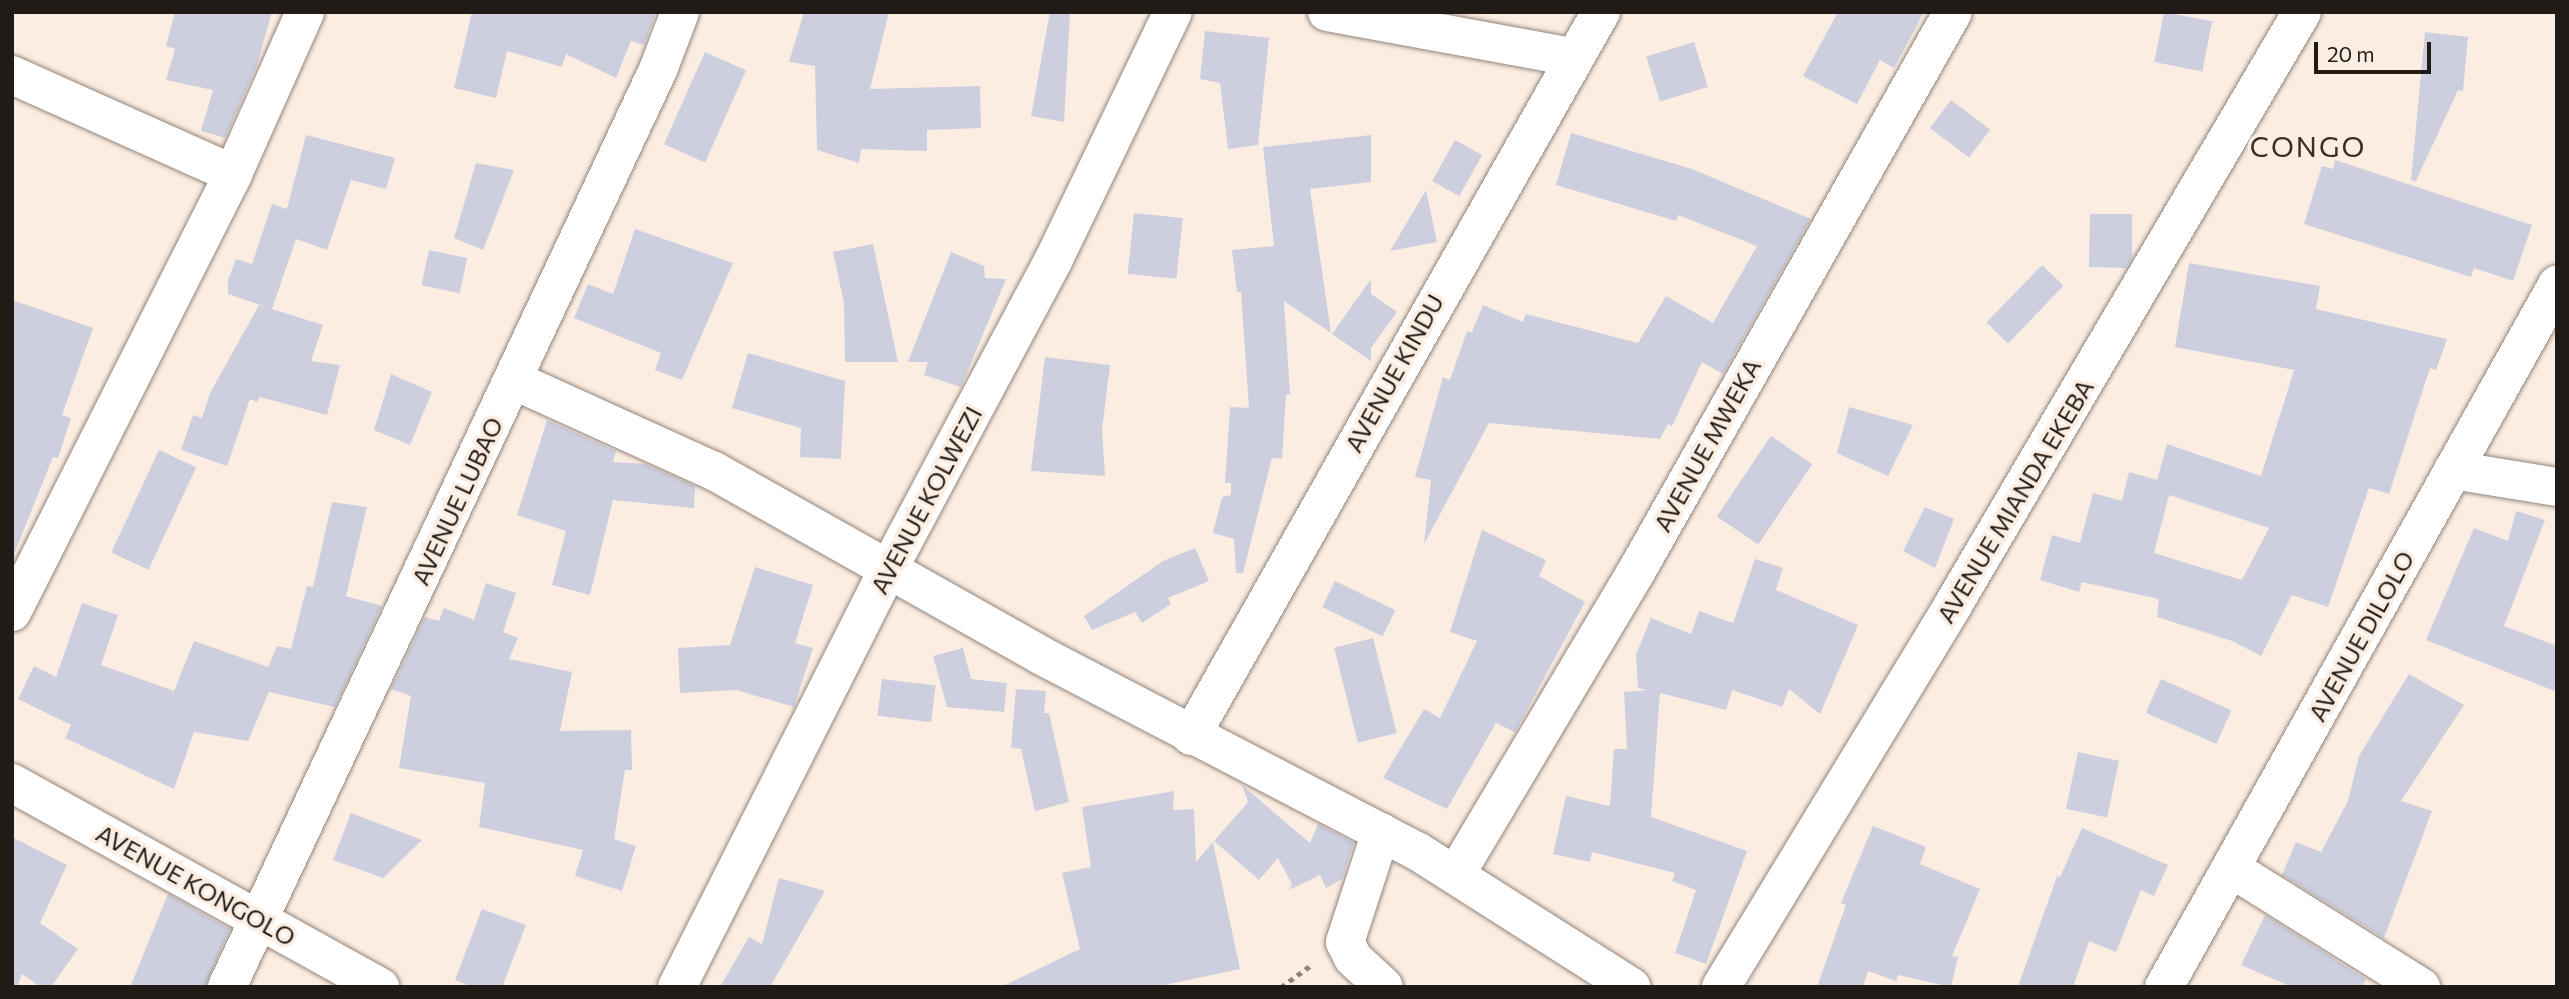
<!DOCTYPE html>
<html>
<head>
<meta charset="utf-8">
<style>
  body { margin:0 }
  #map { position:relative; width:2569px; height:999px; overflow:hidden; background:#fcede2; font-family:Commissioner,sans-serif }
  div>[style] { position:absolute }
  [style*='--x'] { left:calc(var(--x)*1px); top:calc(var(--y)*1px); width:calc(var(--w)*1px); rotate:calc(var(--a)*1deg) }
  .building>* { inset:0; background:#cdcfdf; transform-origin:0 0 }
  .path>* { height:4.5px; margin-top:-2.25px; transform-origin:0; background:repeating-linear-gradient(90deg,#8f857d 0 5px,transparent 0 10px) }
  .roads { filter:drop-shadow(0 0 2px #93857b) drop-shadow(0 0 2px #93857b) }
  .minor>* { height:38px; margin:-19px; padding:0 19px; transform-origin:19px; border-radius:19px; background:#fff }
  span { translate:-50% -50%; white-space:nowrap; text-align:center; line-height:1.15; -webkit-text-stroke:7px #fcede2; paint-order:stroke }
  .street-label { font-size:24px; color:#201b17 }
  .quarter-label { font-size:28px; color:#392e25; letter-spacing:2px }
  .frame { position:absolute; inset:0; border:14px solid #201b17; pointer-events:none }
  .scale { position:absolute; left:2314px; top:42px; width:117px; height:32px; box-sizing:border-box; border:4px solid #201b17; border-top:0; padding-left:9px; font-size:21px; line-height:24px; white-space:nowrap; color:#201b17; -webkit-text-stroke:5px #fcede2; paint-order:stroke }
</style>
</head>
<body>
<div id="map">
  <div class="building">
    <i style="clip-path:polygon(175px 12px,272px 12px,256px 68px,225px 138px,201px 131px,213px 90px,166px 80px,175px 49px,166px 46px)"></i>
    <i style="clip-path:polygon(472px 12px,645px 12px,655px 15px,644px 45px,631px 41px,616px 78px,566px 54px,562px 67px,507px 51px,496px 98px,454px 88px)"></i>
    <i style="clip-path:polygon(804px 12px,889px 12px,870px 89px,980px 86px,981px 128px,927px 130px,927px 151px,861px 149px,859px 163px,817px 150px,815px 66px,789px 62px)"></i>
    <i style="clip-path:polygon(1050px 12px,1070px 12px,1064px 122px,1031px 116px)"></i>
    <i style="clip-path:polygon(1838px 12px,1924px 12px,1894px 68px,1880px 60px,1857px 104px,1803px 76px)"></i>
    <i style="left:2164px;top:12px;width:49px;height:51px;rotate:11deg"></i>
    <i style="clip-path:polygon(1205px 31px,1269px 38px,1258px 145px,1228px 149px,1220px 83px,1200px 79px)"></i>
    <i style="clip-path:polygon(2425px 32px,2468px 37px,2463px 91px,2458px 90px,2416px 181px,2411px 180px)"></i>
    <i style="left:1694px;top:42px;width:47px;height:50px;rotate:73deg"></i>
    <i style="left:705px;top:52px;width:45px;height:101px;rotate:24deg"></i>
    <i style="left:1951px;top:100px;width:49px;height:35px;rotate:37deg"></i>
    <i style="clip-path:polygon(1571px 133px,1692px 169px,1811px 219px,1723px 374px,1702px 362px,1672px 426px,1668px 424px,1660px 439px,1489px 423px,1424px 544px,1431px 480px,1415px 477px,1443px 377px,1450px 380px,1467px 331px,1472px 332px,1483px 305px,1523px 322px,1526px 314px,1638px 343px,1666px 296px,1713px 323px,1757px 246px,1678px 215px,1676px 221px,1556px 185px)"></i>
    <i style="clip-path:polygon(306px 135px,395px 158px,386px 189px,351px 180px,327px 250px,296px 239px,272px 309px,228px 294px,228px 280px,236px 259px,252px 264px,272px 204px,287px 209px)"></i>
    <i style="clip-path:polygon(1371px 135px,1371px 182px,1310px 189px,1331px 333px,1284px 301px,1290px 394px,1286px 395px,1282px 459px,1272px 458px,1243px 573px,1236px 573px,1234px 539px,1213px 533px,1222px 497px,1231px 495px,1231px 483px,1225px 483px,1230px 407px,1249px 408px,1241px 292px,1237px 292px,1232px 250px,1274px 246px,1263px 147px)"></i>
    <i style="left:1455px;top:140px;width:31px;height:47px;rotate:29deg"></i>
    <i style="clip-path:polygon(2335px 160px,2532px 225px,2513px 281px,2474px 268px,2471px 277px,2304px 224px,2322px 166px,2333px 169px)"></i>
    <i style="clip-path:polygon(476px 163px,514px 170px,483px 250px,454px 238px)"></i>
    <i style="clip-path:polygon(1426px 190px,1437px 242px,1390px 251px)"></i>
    <i style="left:1134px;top:213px;width:49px;height:61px;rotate:6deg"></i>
    <i style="clip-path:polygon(2090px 214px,2132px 214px,2132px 259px,2126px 268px,2089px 267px)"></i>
    <i style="clip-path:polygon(635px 229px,733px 263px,682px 380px,655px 370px,661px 353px,574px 318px,588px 284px,613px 294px)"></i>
    <i style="clip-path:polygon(873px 244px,898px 362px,845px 362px,844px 303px,833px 252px)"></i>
    <i style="left:429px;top:250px;width:39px;height:36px;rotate:12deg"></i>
    <i style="clip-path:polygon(951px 252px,984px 266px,985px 278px,1006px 279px,961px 387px,924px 375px,928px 362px,908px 362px)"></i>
    <i style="clip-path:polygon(evenodd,2189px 263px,2320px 286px,2316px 309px,2447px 339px,2436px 370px,2430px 368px,2389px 494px,2369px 488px,2328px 607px,2292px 595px,2261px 656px,2232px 641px,2157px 617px,2159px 599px,2082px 582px,2079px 592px,2040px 580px,2052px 535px,2080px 543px,2093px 493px,2122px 501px,2129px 472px,2157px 480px,2167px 444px,2261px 476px,2294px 370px,2175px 347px,2189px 263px,2169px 495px,2269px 528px,2242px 580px,2154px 553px,2169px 495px)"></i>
    <i style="left:2042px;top:265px;width:30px;height:80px;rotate:44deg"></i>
    <i style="clip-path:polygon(1371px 279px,1371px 294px,1397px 312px,1371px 348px,1371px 361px,1332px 334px)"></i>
    <i style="clip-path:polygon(12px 300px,93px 328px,62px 415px,71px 418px,58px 458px,53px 457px,14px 554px)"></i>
    <i style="clip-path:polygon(259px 305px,323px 325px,311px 361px,340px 365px,327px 415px,260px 397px,257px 402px,250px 399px,227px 466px,181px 450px,193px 415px,202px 418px,210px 393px)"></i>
    <i style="clip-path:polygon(748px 353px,845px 381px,841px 459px,800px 457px,801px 428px,732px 408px)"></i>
    <i style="clip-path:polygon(1045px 357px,1110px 365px,1102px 430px,1105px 476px,1031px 471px)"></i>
    <i style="clip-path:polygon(391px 374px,432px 392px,410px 445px,374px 430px)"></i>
    <i style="clip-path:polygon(1849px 407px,1913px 425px,1888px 476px,1837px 453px)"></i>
    <i style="clip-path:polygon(547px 420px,616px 451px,613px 462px,645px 464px,695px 486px,694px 508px,613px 500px,590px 595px,552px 585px,566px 531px,517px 515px)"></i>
    <i style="left:1771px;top:436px;width:50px;height:97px;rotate:34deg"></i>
    <i style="left:159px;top:450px;width:41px;height:113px;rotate:25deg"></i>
    <i style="clip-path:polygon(332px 502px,367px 507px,346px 596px,382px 606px,335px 707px,269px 692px,248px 741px,194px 732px,174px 789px,65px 738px,71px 725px,18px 699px,34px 666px,56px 677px,82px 603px,118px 615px,101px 665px,174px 691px,194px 641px,268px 667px,277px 646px,291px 649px,307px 586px,313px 587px)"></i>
    <i style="clip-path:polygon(1925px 507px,1954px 519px,1935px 568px,1903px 551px)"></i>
    <i style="clip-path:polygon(2516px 511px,2545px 520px,2504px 626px,2557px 646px,2557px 692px,2426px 640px,2474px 528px,2508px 541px)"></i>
    <i style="clip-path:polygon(1482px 530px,1546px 560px,1539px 576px,1585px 602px,1515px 732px,1496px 723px,1447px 809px,1383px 778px,1424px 709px,1440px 718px,1477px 641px,1450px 632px)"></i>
    <i style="clip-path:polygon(1195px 548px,1209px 581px,1168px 598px,1171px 604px,1142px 623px,1135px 612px,1092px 630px,1084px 616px,1163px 561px)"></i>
    <i style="clip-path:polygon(1755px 559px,1783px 568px,1776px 590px,1858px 625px,1820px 714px,1789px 689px,1782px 707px,1732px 690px,1726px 710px,1660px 693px,1651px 817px,1747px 851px,1706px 964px,1675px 953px,1696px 890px,1672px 881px,1675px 873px,1592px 852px,1590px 862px,1553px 854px,1566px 796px,1610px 806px,1614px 749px,1627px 749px,1624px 692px,1647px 690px,1638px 688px,1636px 654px,1651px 618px,1691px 634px,1699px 611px,1733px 623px)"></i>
    <i style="clip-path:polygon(755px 567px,813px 585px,795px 643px,813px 648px,794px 707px,736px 690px,680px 693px,678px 648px,730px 645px)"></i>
    <i style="left:1335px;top:581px;width:67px;height:29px;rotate:26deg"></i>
    <i style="clip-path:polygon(486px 583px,516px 593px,503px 632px,518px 638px,509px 659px,572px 672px,560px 731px,631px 730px,632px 770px,625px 770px,614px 839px,636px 846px,622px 891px,575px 876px,583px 850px,479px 827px,485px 783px,399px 768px,411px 696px,391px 689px,425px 617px,439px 621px,444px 608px,474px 620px)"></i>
    <i style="left:1373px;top:638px;width:98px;height:40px;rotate:76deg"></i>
    <i style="clip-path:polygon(963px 648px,971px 679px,1007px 683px,1004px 712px,947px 707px,933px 656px)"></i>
    <i style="clip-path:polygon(2409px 674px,2464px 705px,2401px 801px,2432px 811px,2384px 938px,2282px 875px,2296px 842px,2321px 852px,2348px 801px,2359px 756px)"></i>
    <i style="left:882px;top:679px;width:54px;height:37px;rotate:7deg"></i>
    <i style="left:2161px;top:679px;width:77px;height:37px;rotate:24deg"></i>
    <i style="clip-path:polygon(1016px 689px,1046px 691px,1044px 713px,1049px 713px,1069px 802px,1035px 811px,1021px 749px,1011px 748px)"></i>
    <i style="left:2078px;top:752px;width:42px;height:58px;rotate:12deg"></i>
    <i style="clip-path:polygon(1242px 785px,1310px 843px,1318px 824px,1354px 843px,1342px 879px,1326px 888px,1320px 875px,1289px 890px,1292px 884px,1278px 858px,1259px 880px,1214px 841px,1248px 802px)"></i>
    <i style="clip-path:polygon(1174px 791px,1173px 810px,1194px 809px,1196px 862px,1213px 842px,1240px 969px,1155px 987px,1001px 987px,1080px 949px,1062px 873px,1091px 867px,1082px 807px)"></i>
    <i style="clip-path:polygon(351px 813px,422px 840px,383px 878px,333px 860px)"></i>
    <i style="clip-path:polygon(1873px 826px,1926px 847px,1920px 864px,1980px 889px,1952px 956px,1958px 957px,1951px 987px,1898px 975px,1896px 981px,1868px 971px,1863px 987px,1817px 987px,1846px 905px,1841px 903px)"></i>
    <i style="clip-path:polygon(2082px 828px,2168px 865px,2154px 896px,2141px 890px,2116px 952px,2089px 941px,2073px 987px,2018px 987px,2057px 876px,2060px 877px)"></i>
    <i style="clip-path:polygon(12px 837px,67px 865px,40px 923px,78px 949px,51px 987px,41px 987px,22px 974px,17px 987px,12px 987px)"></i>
    <i style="clip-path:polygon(779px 878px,825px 891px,770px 987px,720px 987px,749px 937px,762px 944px)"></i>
    <i style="clip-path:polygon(168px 894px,230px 929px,205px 987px,130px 987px)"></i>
    <i style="clip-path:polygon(482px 909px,526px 925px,502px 987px,472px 987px,455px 980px)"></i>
    <i style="clip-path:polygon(2265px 915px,2366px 979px,2362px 987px,2292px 987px,2241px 965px)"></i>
  </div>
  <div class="path">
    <i style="--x:1281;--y:987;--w:39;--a:-36"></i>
  </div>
  <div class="roads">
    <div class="minor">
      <i style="--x:1327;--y:12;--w:249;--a:10.4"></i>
      <i style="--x:12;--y:75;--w:242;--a:24.1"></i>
      <i style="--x:513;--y:380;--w:221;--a:24.4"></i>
      <i style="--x:714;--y:471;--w:374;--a:29.4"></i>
      <i style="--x:1040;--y:655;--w:425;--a:27.5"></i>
      <i style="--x:1417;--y:851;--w:254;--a:32.4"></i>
      <i style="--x:2453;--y:470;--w:105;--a:9.3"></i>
      <i style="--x:12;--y:612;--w:491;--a:-63.2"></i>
      <i style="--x:233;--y:174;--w:177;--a:-66"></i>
      <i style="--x:1191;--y:736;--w:832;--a:-60.48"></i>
      <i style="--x:12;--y:783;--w:421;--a:29"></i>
      <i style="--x:1381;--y:832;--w:116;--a:108.1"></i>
      <i style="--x:1345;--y:942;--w:18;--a:63"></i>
      <i style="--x:1353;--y:958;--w:42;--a:43.1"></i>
      <i style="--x:2232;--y:869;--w:223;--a:32"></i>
      <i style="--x:1456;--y:874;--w:352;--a:-59.2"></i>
      <i style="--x:1636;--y:572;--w:643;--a:-60.49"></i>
      <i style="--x:227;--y:987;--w:1013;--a:-64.83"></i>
      <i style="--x:658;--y:70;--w:62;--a:-69.2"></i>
      <i style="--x:677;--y:987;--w:467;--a:-63.2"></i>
      <i style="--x:888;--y:570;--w:350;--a:-61.9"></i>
      <i style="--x:1053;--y:261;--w:276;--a:-64.3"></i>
      <i style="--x:1721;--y:987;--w:447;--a:-58.7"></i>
      <i style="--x:1953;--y:605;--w:688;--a:-59.52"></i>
      <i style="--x:2164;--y:987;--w:805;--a:-60.76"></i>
    </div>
  </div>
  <div class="street-label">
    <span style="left:1394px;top:373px;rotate:-61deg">AVENUE KINDU</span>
    <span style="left:1707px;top:445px;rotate:-61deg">AVENUE MWEKA</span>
    <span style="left:926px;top:500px;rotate:-62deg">AVENUE KOLWEZI</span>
    <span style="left:457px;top:501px;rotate:-65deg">AVENUE LUBAO</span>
    <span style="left:2015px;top:501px;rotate:-59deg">AVENUE MIANDA EKEBA</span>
    <span style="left:2361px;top:636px;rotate:-61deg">AVENUE DILOLO</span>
    <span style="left:196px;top:885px;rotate:29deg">AVENUE KONGOLO</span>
  </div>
  <div class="quarter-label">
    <span style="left:2308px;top:146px">CONGO</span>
  </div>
  <div class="frame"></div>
  <div class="scale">20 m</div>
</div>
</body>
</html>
